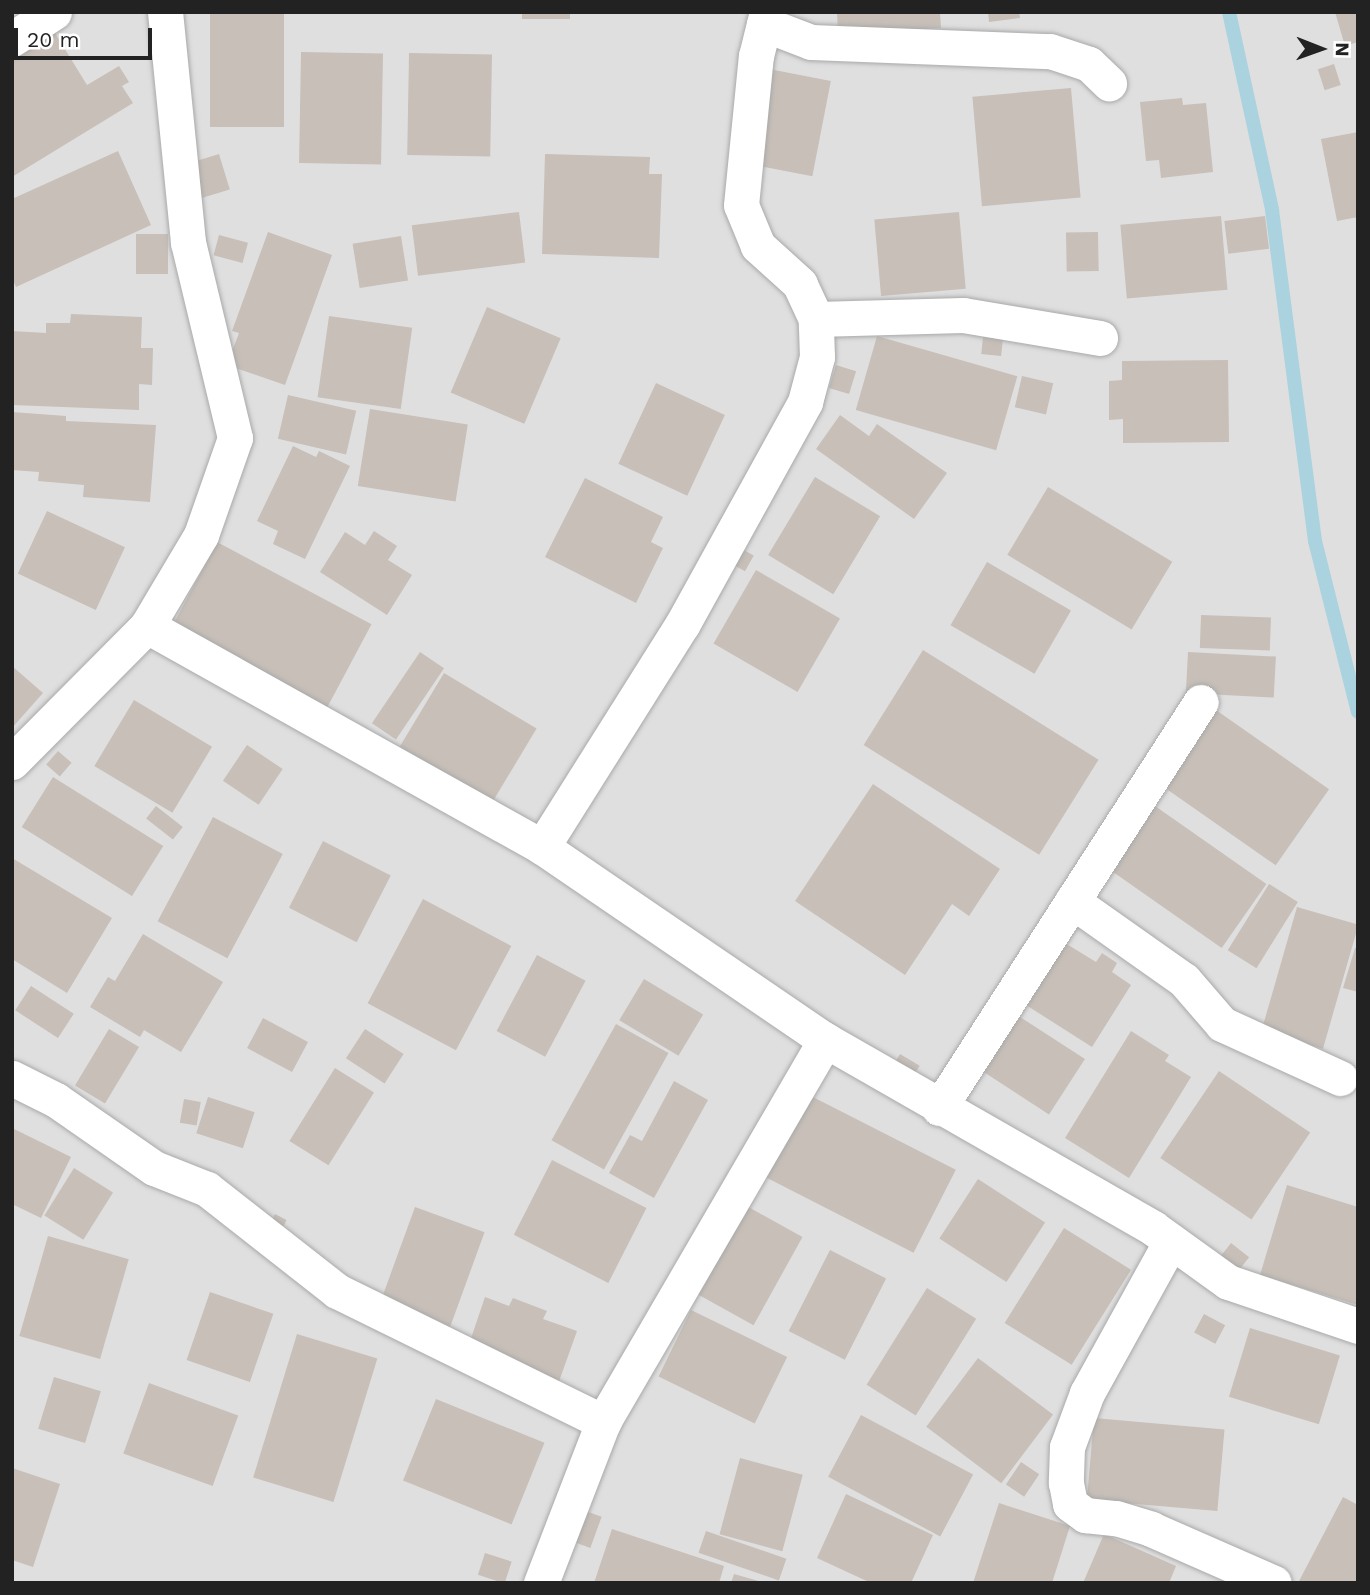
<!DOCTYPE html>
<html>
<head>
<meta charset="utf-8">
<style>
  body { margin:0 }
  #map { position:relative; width:1370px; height:1595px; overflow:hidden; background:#f2efe9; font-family:"Work Sans",sans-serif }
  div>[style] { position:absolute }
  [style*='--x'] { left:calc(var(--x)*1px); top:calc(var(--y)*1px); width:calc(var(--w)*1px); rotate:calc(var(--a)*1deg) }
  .residential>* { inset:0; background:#e0dfdf; transform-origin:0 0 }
  .stream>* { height:14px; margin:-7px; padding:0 7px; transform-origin:7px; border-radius:7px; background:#aad3df }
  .building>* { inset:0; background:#c7bfb8; transform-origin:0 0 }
  .roads { filter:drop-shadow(0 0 2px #a9a9a9) drop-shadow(0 0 2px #a9a9a9) }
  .minor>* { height:35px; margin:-17.5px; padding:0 17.5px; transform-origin:17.5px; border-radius:17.5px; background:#fff }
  span { translate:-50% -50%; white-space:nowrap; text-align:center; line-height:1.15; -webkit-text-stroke:5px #fff; paint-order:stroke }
  .frame { position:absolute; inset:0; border:14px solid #222; pointer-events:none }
  .north { position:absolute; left:1286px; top:14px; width:70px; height:70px; -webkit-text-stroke:5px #fff; paint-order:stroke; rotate:91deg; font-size:19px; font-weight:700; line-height:28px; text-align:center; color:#222 }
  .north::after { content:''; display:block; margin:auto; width:24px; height:32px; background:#222; clip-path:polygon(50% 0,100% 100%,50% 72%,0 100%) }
  .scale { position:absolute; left:14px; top:28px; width:138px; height:32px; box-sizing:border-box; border:4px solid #222; border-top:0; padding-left:9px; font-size:21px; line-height:24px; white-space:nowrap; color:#222; -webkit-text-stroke:5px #fff; paint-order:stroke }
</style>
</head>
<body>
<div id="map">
  <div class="residential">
    <i style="left:12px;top:12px;width:1346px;height:1571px"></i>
  </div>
  <div class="stream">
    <i style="--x:1229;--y:12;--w:203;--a:77.7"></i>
    <i style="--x:1272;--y:210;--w:334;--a:82.6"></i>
    <i style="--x:1315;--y:541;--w:176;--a:75.9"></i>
  </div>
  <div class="building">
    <i style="left:210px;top:12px;width:74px;height:115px"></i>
    <i style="left:522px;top:12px;width:48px;height:7px"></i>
    <i style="clip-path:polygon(837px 12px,940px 12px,941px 28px,838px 35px)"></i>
    <i style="clip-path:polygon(988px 12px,1019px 12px,1020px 18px,989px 22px)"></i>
    <i style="clip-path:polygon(1335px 12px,1358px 12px,1358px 42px,1345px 46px)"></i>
    <i style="clip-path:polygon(55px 33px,87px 85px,119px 66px,129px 82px,122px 86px,133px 103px,12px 177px,12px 60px)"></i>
    <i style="left:301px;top:52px;width:82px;height:111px;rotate:1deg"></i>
    <i style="left:409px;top:53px;width:83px;height:102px;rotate:1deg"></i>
    <i style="left:1334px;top:64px;width:22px;height:17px;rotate:72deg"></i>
    <i style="left:769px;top:69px;width:63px;height:97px;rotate:11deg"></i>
    <i style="left:1071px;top:88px;width:110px;height:99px;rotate:85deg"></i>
    <i style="clip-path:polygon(1182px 98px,1183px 105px,1206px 103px,1213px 172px,1161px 178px,1159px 160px,1146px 161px,1140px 102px)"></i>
    <i style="clip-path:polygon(1358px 132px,1358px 217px,1337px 221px,1321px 139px)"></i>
    <i style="clip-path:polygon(118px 151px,151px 225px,16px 287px,12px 278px,12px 199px)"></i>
    <i style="left:219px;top:154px;width:37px;height:33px;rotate:73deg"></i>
    <i style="clip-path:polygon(545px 154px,650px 157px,649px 174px,662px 174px,659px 258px,542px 254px)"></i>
    <i style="left:519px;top:212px;width:51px;height:108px;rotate:83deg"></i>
    <i style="left:959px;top:212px;width:77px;height:85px;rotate:85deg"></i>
    <i style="left:1221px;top:216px;width:74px;height:101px;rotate:85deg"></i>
    <i style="left:1265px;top:216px;width:33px;height:41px;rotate:83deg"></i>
    <i style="clip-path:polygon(268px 232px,332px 255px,285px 385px,227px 365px,239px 333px,232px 331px)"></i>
    <i style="left:1098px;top:232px;width:39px;height:32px;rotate:89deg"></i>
    <i style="left:168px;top:234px;width:40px;height:32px;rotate:90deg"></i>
    <i style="left:219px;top:235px;width:30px;height:21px;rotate:15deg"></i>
    <i style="left:401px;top:236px;width:45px;height:49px;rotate:81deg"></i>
    <i style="left:487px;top:307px;width:80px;height:93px;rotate:23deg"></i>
    <i style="clip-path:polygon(71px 314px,142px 317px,141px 348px,153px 348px,152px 385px,139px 384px,139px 410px,12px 405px,12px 331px,46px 333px,46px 323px,70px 323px)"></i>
    <i style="left:329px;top:316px;width:84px;height:82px;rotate:8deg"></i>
    <i style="left:877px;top:336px;width:146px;height:77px;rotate:16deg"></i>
    <i style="left:983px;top:337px;width:20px;height:17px;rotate:6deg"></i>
    <i style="clip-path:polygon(1228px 360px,1229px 442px,1123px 443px,1123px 419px,1109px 420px,1109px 381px,1122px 380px,1122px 361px)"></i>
    <i style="left:836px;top:365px;width:21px;height:24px;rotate:17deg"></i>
    <i style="left:1022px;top:376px;width:32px;height:32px;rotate:13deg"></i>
    <i style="left:656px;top:383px;width:76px;height:89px;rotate:25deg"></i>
    <i style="left:288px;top:395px;width:70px;height:45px;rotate:13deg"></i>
    <i style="left:370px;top:409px;width:99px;height:78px;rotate:9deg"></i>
    <i style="clip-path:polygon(12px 412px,66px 416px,66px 421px,156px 425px,150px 502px,83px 497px,84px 485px,38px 481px,39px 472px,12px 470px)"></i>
    <i style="clip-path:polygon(840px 415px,869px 436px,877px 424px,947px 473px,914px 519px,816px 449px)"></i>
    <i style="clip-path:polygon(293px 446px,316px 457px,319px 451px,350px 466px,305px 559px,273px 544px,278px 531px,257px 521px)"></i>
    <i style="left:815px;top:477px;width:76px;height:91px;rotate:31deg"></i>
    <i style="clip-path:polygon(585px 478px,663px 517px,651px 542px,663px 548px,636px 603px,545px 557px)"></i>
    <i style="left:1048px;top:487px;width:145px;height:79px;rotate:31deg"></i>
    <i style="left:47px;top:511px;width:86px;height:69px;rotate:25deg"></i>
    <i style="clip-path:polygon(374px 531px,397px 546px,388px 560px,412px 575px,387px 615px,320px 572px,345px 532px,365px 545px)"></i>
    <i style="left:217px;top:542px;width:175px;height:101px;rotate:28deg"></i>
    <i style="left:731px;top:543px;width:26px;height:18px;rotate:29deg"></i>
    <i style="left:987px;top:562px;width:97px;height:73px;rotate:30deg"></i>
    <i style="left:756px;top:570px;width:97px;height:85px;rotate:30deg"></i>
    <i style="left:1201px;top:615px;width:70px;height:33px;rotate:2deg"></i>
    <i style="left:923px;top:650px;width:207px;height:112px;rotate:32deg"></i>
    <i style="left:420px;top:652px;width:29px;height:86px;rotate:34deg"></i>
    <i style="left:1188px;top:652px;width:88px;height:41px;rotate:3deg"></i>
    <i style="clip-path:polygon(12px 666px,43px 693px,12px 728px)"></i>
    <i style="left:444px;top:673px;width:108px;height:86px;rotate:31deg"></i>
    <i style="left:134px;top:700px;width:91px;height:77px;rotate:31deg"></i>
    <i style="left:1216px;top:710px;width:138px;height:93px;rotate:35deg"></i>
    <i style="left:247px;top:745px;width:43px;height:43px;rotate:34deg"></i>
    <i style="left:58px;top:751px;width:18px;height:18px;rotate:41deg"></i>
    <i style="left:53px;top:777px;width:130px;height:59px;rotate:32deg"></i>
    <i style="clip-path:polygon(873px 784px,1000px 869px,969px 916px,952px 904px,905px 975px,795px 901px)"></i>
    <i style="left:156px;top:806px;width:34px;height:16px;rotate:38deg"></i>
    <i style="left:1155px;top:806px;width:136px;height:78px;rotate:35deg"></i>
    <i style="left:213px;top:817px;width:79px;height:118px;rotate:28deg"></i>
    <i style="left:323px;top:841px;width:76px;height:75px;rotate:27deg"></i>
    <i style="clip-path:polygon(12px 858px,112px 918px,67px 993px,12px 959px)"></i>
    <i style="left:1269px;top:884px;width:34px;height:78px;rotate:32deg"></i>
    <i style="left:423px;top:899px;width:100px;height:118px;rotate:28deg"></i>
    <i style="left:1297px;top:907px;width:64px;height:129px;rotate:16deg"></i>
    <i style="clip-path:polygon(143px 934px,223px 982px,181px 1052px,144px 1030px,140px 1037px,90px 1007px,108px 977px,115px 981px)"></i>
    <i style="clip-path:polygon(1065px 943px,1096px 962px,1102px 953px,1117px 963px,1112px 972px,1131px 985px,1092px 1047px,1026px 1005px)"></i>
    <i style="clip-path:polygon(1355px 948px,1358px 948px,1358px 992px,1343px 988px)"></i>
    <i style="left:537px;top:955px;width:55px;height:86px;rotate:28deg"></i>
    <i style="left:644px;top:979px;width:69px;height:48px;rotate:31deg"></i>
    <i style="left:31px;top:986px;width:51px;height:29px;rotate:33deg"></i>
    <i style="left:1017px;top:1015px;width:81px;height:66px;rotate:33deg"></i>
    <i style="left:263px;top:1018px;width:51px;height:34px;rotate:28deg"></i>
    <i style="left:616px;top:1024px;width:60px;height:133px;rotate:29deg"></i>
    <i style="left:109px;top:1029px;width:35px;height:66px;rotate:31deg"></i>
    <i style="left:365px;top:1029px;width:46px;height:35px;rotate:33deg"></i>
    <i style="clip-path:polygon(1131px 1031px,1169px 1055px,1165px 1061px,1191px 1077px,1129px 1178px,1065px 1138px)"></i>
    <i style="left:900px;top:1054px;width:23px;height:23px;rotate:31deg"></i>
    <i style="left:335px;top:1068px;width:46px;height:86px;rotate:32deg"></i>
    <i style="left:1219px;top:1071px;width:110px;height:105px;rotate:34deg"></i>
    <i style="clip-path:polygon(674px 1081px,708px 1100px,654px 1198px,609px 1173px,630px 1135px,642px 1141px)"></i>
    <i style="left:807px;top:1094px;width:167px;height:93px;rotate:27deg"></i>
    <i style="left:208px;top:1097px;width:49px;height:38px;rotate:18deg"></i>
    <i style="left:184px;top:1099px;width:17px;height:24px;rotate:10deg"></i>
    <i style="clip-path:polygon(12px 1128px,71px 1157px,41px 1218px,12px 1204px)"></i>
    <i style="left:552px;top:1160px;width:106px;height:84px;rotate:27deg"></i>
    <i style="left:74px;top:1168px;width:46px;height:56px;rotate:32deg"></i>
    <i style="left:978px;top:1179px;width:80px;height:71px;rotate:33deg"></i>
    <i style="clip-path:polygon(1287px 1185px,1358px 1207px,1358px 1305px,1260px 1275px)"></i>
    <i style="left:743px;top:1204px;width:68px;height:101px;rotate:29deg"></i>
    <i style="left:415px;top:1207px;width:74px;height:101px;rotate:20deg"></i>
    <i style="left:275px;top:1214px;width:13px;height:30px;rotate:27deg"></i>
    <i style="left:1064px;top:1228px;width:79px;height:112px;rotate:32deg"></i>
    <i style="left:48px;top:1236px;width:84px;height:104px;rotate:16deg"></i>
    <i style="left:1231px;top:1243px;width:23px;height:29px;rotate:38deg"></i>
    <i style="left:830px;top:1250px;width:63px;height:91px;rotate:27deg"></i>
    <i style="left:927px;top:1288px;width:58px;height:114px;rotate:32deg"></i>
    <i style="left:210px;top:1292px;width:67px;height:72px;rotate:19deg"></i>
    <i style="clip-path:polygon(485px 1297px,509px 1306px,513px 1298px,547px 1311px,543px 1319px,577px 1331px,557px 1387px,466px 1353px)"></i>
    <i style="left:691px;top:1310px;width:107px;height:74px;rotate:26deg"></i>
    <i style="left:1204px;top:1314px;width:24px;height:21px;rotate:28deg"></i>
    <i style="left:1250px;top:1328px;width:94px;height:72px;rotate:17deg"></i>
    <i style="left:297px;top:1334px;width:84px;height:150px;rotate:17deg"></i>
    <i style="left:978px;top:1358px;width:94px;height:86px;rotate:37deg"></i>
    <i style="left:54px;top:1377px;width:49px;height:54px;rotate:17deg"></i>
    <i style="left:149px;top:1383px;width:95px;height:75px;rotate:20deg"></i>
    <i style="left:436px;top:1399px;width:117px;height:88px;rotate:22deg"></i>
    <i style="left:861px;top:1415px;width:127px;height:70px;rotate:28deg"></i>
    <i style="left:1094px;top:1418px;width:131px;height:82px;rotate:5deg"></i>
    <i style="left:740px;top:1458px;width:65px;height:79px;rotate:15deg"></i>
    <i style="left:1021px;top:1462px;width:22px;height:27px;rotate:34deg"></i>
    <i style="clip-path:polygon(12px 1468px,60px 1484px,33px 1567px,12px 1560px)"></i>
    <i style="clip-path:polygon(846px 1494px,933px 1535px,911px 1583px,871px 1583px,817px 1558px)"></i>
    <i style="clip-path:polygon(1343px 1497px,1358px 1505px,1358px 1583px,1298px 1583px)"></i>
    <i style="clip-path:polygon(999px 1503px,1070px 1526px,1052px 1583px,973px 1583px)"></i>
    <i style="left:580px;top:1509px;width:23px;height:33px;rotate:20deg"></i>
    <i style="clip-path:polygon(612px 1529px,724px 1566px,719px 1583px,594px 1583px)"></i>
    <i style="left:706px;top:1531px;width:85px;height:23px;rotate:19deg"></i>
    <i style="clip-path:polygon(1104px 1534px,1176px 1566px,1169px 1583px,1083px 1583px)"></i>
    <i style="left:485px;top:1553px;width:28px;height:23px;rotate:18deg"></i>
    <i style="clip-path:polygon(734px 1574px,762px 1582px,762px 1583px,731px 1583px)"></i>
  </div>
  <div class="roads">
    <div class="minor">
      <i style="--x:764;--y:24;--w:50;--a:21"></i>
      <i style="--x:811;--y:42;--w:239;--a:2.2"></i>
      <i style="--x:1050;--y:51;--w:41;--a:18.4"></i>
      <i style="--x:1089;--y:64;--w:28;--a:44"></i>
      <i style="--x:12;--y:39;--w:50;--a:-32.7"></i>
      <i style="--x:816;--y:319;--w:147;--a:-1.6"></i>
      <i style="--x:963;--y:315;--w:139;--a:9.5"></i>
      <i style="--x:147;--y:626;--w:453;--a:29.2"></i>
      <i style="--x:542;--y:847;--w:343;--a:34.3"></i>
      <i style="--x:825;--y:1040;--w:378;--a:29.8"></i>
      <i style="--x:1153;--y:1228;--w:92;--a:35.8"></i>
      <i style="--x:1228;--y:1282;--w:137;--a:18.7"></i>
      <i style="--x:12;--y:762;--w:192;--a:-45.2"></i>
      <i style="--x:147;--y:626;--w:106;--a:-59.3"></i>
      <i style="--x:201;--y:535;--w:103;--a:-70.7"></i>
      <i style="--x:235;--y:438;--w:202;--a:-103.5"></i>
      <i style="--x:188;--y:242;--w:231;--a:-95.7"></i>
      <i style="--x:542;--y:847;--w:262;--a:-57.8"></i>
      <i style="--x:682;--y:625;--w:255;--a:-61.1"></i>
      <i style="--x:805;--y:402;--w:47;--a:-75.1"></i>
      <i style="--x:817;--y:357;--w:38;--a:-92"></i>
      <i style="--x:816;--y:319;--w:38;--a:-115"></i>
      <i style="--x:800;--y:284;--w:57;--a:-137.9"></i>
      <i style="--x:758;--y:246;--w:44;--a:-112.5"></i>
      <i style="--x:741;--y:205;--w:150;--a:-84.3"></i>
      <i style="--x:756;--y:56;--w:45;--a:-76"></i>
      <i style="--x:1072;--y:901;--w:137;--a:35.2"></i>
      <i style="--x:1184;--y:980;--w:58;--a:49.2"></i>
      <i style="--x:1222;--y:1024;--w:130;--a:24.6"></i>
      <i style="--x:12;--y:1078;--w:49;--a:26.6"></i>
      <i style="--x:56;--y:1100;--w:119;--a:34.8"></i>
      <i style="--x:154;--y:1168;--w:57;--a:21.6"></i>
      <i style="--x:207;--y:1189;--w:165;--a:38.1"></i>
      <i style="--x:337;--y:1291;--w:297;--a:26.2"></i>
      <i style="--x:939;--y:1108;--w:483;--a:-57.2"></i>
      <i style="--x:1171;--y:1241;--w:174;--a:118.9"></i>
      <i style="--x:1087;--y:1393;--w:58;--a:110.3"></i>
      <i style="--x:1067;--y:1447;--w:36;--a:92"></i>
      <i style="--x:1066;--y:1483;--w:21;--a:79"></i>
      <i style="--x:1070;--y:1504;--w:19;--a:36"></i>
      <i style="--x:1085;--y:1515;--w:31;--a:6"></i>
      <i style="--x:1116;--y:1518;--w:37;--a:17"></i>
      <i style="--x:1151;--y:1529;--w:134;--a:23.7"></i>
      <i style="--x:541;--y:1583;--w:173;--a:-68.9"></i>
      <i style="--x:603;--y:1422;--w:442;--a:-59.8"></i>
    </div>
  </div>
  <div class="frame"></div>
  <div class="north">N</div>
  <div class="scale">20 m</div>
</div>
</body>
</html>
